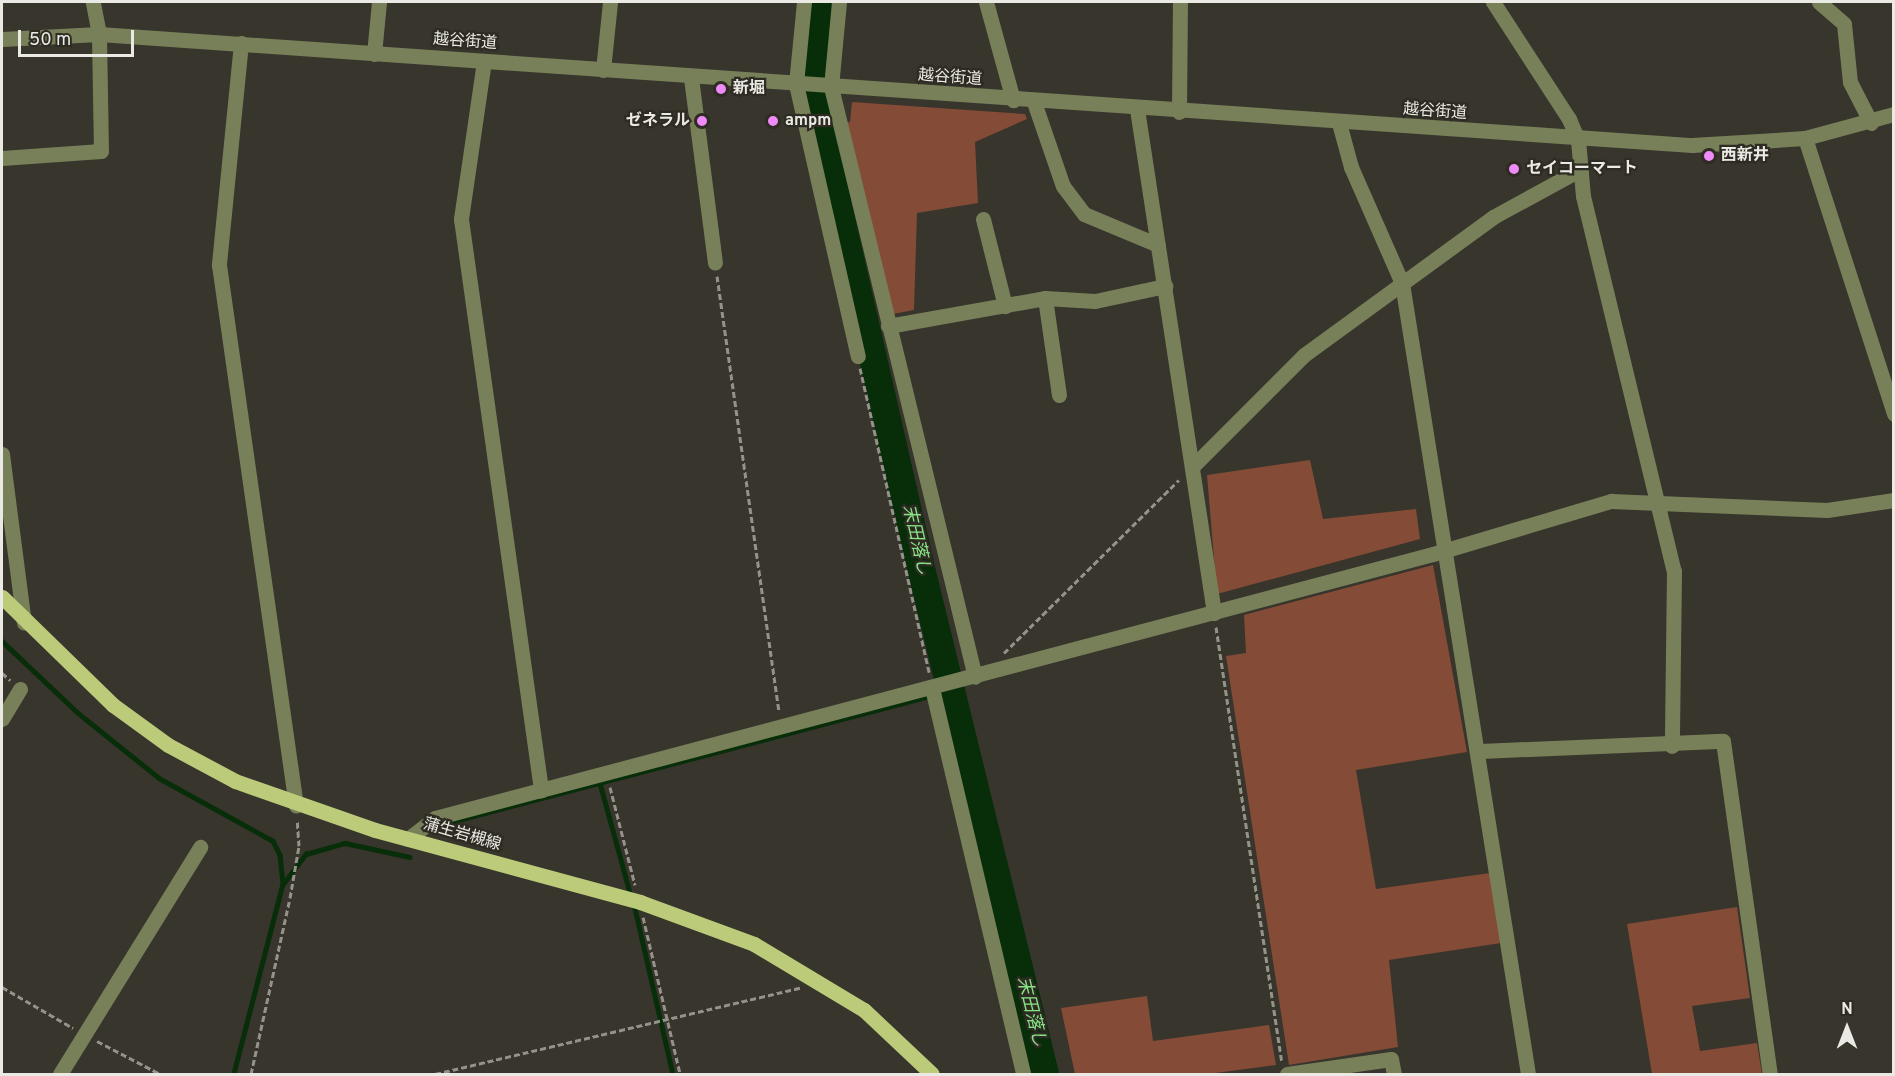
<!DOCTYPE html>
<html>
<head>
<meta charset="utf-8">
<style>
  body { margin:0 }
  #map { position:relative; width:1895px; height:1076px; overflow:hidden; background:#38352c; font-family:Overpass,"Noto Sans JP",sans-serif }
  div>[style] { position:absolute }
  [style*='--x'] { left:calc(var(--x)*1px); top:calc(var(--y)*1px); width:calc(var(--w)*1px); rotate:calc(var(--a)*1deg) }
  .green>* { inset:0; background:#844b36 }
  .stream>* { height:4.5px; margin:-2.25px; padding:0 2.25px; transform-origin:2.25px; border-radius:2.25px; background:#072e09 }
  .river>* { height:28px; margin:-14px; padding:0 14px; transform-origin:14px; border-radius:14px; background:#072e09 }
  .path>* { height:3px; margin-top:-1.5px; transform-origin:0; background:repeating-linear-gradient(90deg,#94928b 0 6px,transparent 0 9px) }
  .minor>* { height:15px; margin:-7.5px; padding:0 7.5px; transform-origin:7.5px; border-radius:7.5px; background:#78805a }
  .major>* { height:15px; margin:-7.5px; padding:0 7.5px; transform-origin:7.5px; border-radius:7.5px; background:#bbcb79 }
  .dots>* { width:16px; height:16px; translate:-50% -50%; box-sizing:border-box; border:3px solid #2e2b23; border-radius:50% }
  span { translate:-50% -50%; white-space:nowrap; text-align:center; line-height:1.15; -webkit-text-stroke:4.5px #2e2b23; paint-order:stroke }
  .street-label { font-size:16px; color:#ebe9e4 }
  .poi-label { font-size:16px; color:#ebe9e4; font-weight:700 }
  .left { translate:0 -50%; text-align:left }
  .right { translate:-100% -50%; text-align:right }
  .water-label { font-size:18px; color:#86e385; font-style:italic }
  .frame { position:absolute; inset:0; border:3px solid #ebe9e4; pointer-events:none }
  .north { position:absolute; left:1817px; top:998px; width:60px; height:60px; -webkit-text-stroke:4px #2e2b23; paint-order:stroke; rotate:0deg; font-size:16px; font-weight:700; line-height:24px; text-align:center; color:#ebe9e4 }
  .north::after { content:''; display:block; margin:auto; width:21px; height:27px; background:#ebe9e4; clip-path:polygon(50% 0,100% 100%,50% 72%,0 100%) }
  .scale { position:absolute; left:18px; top:30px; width:116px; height:27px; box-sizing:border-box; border:3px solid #ebe9e4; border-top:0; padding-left:8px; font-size:18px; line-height:21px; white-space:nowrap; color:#ebe9e4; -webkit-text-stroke:4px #2e2b23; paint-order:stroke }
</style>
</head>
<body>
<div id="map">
  <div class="green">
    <i style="clip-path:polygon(852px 102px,1025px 114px,1027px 119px,975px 142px,978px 203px,917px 213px,914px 310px,893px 314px,842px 123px,850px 122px)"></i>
    <i style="clip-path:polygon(1310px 460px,1323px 519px,1416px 509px,1420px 539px,1217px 594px,1207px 475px)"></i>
    <i style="clip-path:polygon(1433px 565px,1467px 752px,1356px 770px,1376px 889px,1490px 873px,1501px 943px,1389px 960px,1398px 1047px,1289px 1065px,1226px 656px,1246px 653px,1244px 615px)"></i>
    <i style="clip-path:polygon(1737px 907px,1750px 998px,1692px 1006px,1700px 1051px,1757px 1043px,1762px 1074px,1652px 1074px,1627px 924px)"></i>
    <i style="clip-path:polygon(1147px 996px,1153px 1041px,1269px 1025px,1276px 1065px,1208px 1074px,1075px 1074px,1061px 1008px)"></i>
  </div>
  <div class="stream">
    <i style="--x:2;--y:641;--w:103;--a:43.4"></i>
    <i style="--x:77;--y:712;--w:105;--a:38.8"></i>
    <i style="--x:159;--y:778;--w:130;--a:28.9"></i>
    <i style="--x:273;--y:841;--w:16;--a:63"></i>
    <i style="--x:280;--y:855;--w:29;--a:84"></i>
    <i style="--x:283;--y:884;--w:196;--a:104.5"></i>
    <i style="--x:600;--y:783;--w:117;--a:74.7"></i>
    <i style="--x:439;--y:825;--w:531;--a:-14.72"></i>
    <i style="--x:283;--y:884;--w:38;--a:-53"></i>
    <i style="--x:306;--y:854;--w:41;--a:-15.8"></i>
    <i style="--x:345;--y:843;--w:66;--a:12.2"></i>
    <i style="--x:634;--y:904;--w:174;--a:77.1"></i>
  </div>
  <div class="river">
    <i style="--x:822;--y:2;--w:68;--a:96.7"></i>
    <i style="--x:814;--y:70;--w:44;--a:86.1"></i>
    <i style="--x:817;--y:114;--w:458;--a:77.1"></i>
    <i style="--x:919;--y:560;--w:529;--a:76.23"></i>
  </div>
  <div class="path">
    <i style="--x:717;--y:276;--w:440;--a:81.9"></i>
    <i style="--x:860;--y:368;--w:312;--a:77.2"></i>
    <i style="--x:1216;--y:627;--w:440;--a:81.4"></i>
    <i style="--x:1004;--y:653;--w:246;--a:-44.7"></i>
    <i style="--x:2;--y:673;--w:11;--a:41"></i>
    <i style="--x:610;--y:787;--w:101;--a:75.7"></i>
    <i style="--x:643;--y:917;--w:161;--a:76.7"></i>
    <i style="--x:2;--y:987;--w:82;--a:30"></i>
    <i style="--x:97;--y:1041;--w:71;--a:27.6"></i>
    <i style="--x:251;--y:1074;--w:180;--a:-77.5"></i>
    <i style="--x:290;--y:898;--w:53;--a:-80.2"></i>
    <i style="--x:299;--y:846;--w:26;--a:-94"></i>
    <i style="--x:435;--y:1074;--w:375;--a:-13.3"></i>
  </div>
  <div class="minor">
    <i style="--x:804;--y:2;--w:82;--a:95.6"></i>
    <i style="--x:796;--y:84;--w:279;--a:77.2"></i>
    <i style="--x:839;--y:2;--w:85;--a:95.4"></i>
    <i style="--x:831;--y:87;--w:607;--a:76.28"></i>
    <i style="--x:986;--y:2;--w:102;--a:74.6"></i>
    <i style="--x:1493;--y:2;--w:140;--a:57"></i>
    <i style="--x:1569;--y:119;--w:23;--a:67"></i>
    <i style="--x:1578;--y:140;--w:56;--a:84.9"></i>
    <i style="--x:1583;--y:196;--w:386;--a:76.4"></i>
    <i style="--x:1674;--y:571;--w:175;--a:90.7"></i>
    <i style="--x:1819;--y:2;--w:33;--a:41"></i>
    <i style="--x:1844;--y:24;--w:58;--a:84.1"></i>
    <i style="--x:1850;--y:82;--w:46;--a:62.9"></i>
    <i style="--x:2;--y:39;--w:97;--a:-3"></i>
    <i style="--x:99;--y:34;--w:1597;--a:3.99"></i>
    <i style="--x:1692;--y:145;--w:113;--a:-3.5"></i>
    <i style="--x:1805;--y:138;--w:92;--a:-15.1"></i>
    <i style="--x:241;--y:43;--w:223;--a:95.7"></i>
    <i style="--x:219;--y:265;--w:546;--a:81.9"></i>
    <i style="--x:374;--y:54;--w:52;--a:-84.5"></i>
    <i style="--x:484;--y:61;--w:160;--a:98.3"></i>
    <i style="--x:461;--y:219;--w:577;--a:82.02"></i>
    <i style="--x:603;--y:70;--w:68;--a:-84.1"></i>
    <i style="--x:691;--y:78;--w:186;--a:82.6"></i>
    <i style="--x:1034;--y:102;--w:89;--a:71"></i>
    <i style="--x:1063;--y:186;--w:35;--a:53"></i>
    <i style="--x:1084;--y:214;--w:80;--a:22.7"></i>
    <i style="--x:1137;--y:109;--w:510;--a:81.31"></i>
    <i style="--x:1179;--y:112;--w:110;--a:-89.5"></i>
    <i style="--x:1339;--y:123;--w:46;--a:74.7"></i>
    <i style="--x:1351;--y:167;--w:127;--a:66.3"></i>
    <i style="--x:1402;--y:283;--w:801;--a:80.95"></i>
    <i style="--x:1805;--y:138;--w:290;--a:72.1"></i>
    <i style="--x:2;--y:158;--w:99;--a:-4"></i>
    <i style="--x:101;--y:151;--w:117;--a:-91"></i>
    <i style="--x:99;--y:34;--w:33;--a:-101"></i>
    <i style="--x:983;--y:219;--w:90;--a:75.8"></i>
    <i style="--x:1045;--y:298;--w:98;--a:81.8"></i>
    <i style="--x:888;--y:326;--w:159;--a:-10.1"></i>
    <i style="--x:1045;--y:298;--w:50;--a:3.4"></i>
    <i style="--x:1095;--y:301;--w:72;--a:-12.1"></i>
    <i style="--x:2;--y:454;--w:170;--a:82.6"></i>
    <i style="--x:1193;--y:466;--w:157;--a:-45"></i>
    <i style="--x:1304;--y:355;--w:234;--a:-36.1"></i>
    <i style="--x:1493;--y:217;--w:100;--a:-28.6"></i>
    <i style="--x:932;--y:688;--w:397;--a:76.7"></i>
    <i style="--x:2;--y:719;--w:35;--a:-59"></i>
    <i style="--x:1480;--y:751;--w:243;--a:-2.4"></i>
    <i style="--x:1723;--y:741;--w:336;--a:82"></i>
    <i style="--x:408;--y:839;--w:34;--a:-38"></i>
    <i style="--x:435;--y:818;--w:1032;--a:-14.82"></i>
    <i style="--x:1433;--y:554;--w:186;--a:-16.6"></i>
    <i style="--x:1611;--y:501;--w:216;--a:2.4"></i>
    <i style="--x:1827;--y:510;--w:68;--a:-8.5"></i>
    <i style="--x:60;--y:1074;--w:267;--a:-58.3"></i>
    <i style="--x:1287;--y:1074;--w:105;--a:-8.2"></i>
    <i style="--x:1391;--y:1059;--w:15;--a:79"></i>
  </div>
  <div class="major">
    <i style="--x:2;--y:597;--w:155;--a:44.2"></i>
    <i style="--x:113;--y:705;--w:68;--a:36"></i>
    <i style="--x:168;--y:745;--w:76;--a:28.2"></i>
    <i style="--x:235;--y:781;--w:148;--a:19.3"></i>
    <i style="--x:375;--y:830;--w:275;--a:15.2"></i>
    <i style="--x:640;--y:902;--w:121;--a:20.2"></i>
    <i style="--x:754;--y:944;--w:128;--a:31"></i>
    <i style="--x:864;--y:1010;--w:93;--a:43.3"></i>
  </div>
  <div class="dots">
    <i style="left:721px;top:89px;background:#ee8bf8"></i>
    <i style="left:702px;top:121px;background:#ee8bf8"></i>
    <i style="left:773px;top:121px;background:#ee8bf8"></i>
    <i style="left:1709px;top:156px;background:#ee8bf8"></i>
    <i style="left:1514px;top:169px;background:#ee8bf8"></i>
  </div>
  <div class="street-label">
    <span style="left:465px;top:42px;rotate:4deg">越谷街道</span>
    <span style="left:950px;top:78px;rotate:4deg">越谷街道</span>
    <span style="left:1435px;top:112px;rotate:4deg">越谷街道</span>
    <span style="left:462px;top:835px;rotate:16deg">蒲生岩槻線</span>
  </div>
  <div class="poi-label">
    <span class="left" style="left:733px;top:89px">新堀</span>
    <span class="right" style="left:690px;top:121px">ゼネラル</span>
    <span class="left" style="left:785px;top:121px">ampm</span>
    <span class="left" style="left:1721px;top:156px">西新井</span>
    <span class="left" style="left:1526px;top:169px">セイコーマート</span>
  </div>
  <div class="water-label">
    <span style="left:915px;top:540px;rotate:77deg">末田落し</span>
    <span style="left:1030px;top:1012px;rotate:76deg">末田落し</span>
  </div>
  <div class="frame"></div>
  <div class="north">N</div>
  <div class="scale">50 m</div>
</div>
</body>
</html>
